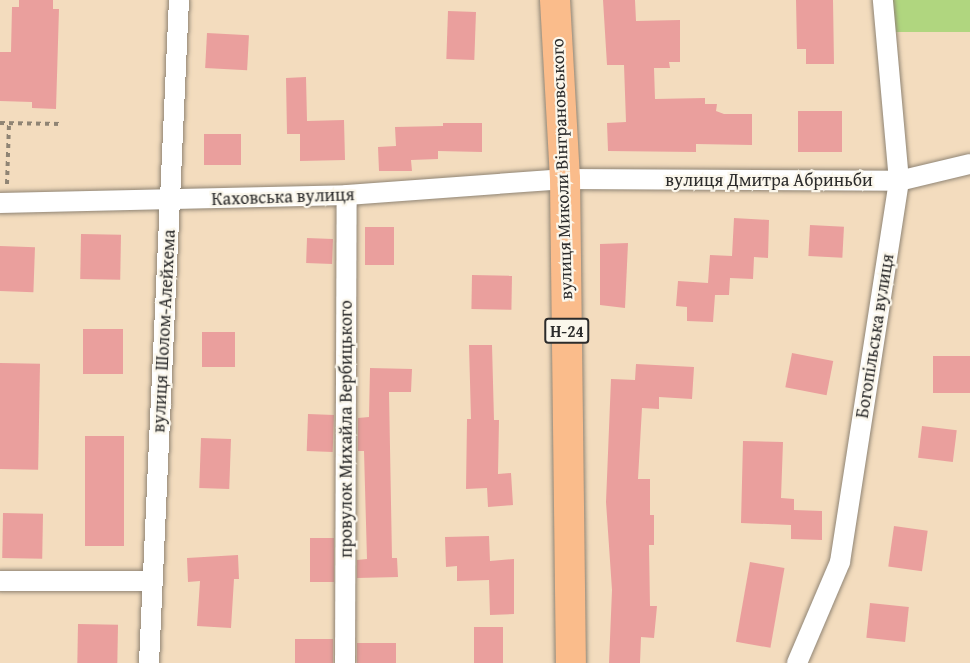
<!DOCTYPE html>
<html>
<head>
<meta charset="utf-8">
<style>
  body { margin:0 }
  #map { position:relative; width:970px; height:663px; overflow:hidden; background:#f3dcbe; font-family:"Gentium Book Plus",serif }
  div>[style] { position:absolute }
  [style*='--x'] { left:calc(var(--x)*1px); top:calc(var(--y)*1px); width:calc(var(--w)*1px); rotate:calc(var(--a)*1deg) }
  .green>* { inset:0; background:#b0d67f; transform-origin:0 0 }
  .building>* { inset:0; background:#ea9f9d; transform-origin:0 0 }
  .path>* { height:4px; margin-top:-2px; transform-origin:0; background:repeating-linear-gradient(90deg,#8f8474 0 4.5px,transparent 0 9px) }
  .roads { filter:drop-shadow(0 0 2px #8f8474) drop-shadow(0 0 2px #8f8474) }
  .street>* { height:20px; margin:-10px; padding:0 10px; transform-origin:10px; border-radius:10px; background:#fff }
  .primary>* { height:30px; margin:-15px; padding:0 15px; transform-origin:15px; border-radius:15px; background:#fabc8b }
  span { translate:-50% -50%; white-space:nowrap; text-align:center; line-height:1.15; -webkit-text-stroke:4.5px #fbf7ec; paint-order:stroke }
  .shield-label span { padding:2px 4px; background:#fbf7ec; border:2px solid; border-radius:4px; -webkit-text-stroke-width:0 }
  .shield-label { font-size:16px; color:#2b2b2b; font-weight:700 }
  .street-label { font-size:18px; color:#2b2b2b }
</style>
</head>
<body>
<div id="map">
  <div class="green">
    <i style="left:888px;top:0;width:82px;height:32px"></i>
  </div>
  <div class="building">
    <i style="clip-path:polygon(19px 0,53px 0,53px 9px,59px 9px,56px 109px,32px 108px,32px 102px,0 101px,0 52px,11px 52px,12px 7px,19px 7px)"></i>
    <i style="clip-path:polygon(603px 0,635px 0,636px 21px,680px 20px,680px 62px,669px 62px,670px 68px,654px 68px,655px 99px,705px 98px,705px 104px,717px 104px,716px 111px,724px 114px,752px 114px,752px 145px,696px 144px,696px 152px,608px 151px,607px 123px,626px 122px,624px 65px,607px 65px)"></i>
    <i style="clip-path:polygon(796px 0,833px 0,834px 64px,806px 64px,806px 49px,797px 49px)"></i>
    <i style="left:448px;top:11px;width:28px;height:48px;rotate:2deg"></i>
    <i style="left:207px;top:33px;width:42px;height:35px;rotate:3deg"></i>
    <i style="clip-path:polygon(306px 77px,307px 121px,344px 120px,345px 160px,300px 161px,300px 134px,287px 134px,286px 78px)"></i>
    <i style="left:798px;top:111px;width:44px;height:41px"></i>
    <i style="clip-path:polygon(443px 123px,482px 123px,482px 152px,438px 151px,438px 159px,411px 160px,412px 171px,379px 171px,378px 147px,396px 146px,395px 127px,443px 126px)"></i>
    <i style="left:204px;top:134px;width:37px;height:31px"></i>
    <i style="clip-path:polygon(734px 218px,769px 220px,768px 258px,754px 257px,753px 279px,730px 278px,729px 295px,715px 295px,713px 322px,687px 321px,687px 307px,676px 306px,678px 281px,708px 283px,710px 255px,732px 256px)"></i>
    <i style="left:810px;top:225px;width:34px;height:31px;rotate:3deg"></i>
    <i style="left:365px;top:227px;width:29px;height:38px"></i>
    <i style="left:81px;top:234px;width:40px;height:45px;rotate:1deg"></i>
    <i style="left:307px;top:238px;width:26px;height:25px;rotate:2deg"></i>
    <i style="clip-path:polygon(628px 243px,625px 308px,600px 305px,600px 244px)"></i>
    <i style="left:0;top:246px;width:35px;height:45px;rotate:2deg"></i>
    <i style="left:472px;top:275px;width:40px;height:34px;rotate:1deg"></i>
    <i style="left:83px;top:329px;width:40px;height:45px"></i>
    <i style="left:202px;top:332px;width:33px;height:35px"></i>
    <i style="clip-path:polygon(469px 345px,492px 345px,494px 420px,499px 420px,498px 474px,511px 473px,513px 505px,488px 507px,487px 488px,466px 489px,467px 419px,471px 419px)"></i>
    <i style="left:792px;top:353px;width:42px;height:35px;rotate:11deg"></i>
    <i style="left:970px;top:356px;width:37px;height:37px;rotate:90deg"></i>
    <i style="left:0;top:363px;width:40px;height:106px;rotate:1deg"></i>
    <i style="clip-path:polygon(636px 364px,694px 367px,692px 399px,659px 397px,659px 409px,642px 408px,638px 479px,650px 479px,650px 515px,654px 515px,654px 545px,649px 545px,650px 606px,657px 606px,654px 638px,641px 637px,640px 663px,609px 663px,612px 590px,606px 502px,611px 379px,635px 380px)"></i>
    <i style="clip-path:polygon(370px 368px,412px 369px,411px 392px,389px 392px,392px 558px,397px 558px,398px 577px,357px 578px,357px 560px,367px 559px,364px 451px,358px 451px,358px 418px,369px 417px)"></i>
    <i style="left:308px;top:414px;width:26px;height:37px;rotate:2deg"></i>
    <i style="left:922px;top:426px;width:35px;height:32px;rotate:7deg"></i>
    <i style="left:85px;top:436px;width:39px;height:110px"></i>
    <i style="left:201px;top:438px;width:30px;height:50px;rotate:2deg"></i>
    <i style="clip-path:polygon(743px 441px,783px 442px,781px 498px,794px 499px,794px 510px,822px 511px,822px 540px,791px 539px,791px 525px,741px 523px)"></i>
    <i style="left:3px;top:513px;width:40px;height:45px;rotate:1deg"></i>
    <i style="left:894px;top:526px;width:34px;height:41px;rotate:8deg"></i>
    <i style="clip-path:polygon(489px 536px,490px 561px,514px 559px,514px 614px,490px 615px,489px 580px,457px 581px,457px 566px,446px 567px,445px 537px)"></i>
    <i style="left:310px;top:538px;width:24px;height:44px"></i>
    <i style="clip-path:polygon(238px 555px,239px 579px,234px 579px,231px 628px,197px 626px,200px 581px,188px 582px,187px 558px)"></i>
    <i style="left:750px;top:562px;width:35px;height:81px;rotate:10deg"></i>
    <i style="left:870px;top:603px;width:39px;height:35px;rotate:6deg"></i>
    <i style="left:78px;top:624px;width:40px;height:39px;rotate:1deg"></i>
    <i style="left:474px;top:627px;width:29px;height:36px"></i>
    <i style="left:295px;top:639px;width:38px;height:24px"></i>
    <i style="left:396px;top:643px;width:20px;height:39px;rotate:90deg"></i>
  </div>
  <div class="path">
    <i style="--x:0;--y:123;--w:62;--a:0.9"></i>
    <i style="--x:7;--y:184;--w:61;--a:-88.1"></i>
  </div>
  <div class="roads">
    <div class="street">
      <i style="--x:0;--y:203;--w:347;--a:-1.3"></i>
      <i style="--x:347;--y:195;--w:219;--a:-4.2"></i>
      <i style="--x:565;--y:179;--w:334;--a:0.3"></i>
      <i style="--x:899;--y:181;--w:73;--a:-13.5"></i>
      <i style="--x:0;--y:581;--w:153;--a:0"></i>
      <i style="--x:149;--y:663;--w:664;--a:-87.41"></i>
      <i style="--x:345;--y:663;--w:468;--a:-89.8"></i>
      <i style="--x:797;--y:663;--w:110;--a:-66.9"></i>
      <i style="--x:840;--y:562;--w:386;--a:-81.2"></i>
      <i style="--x:899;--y:181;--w:182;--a:-95.1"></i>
    </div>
    <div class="primary">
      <i style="--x:555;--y:0;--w:179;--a:86.8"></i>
      <i style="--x:565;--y:179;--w:484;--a:89.3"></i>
    </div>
  </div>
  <div class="shield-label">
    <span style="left:567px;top:331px">Н-24</span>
  </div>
  <div class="street-label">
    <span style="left:562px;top:169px;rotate:-92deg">вулиця Миколи Вінграновського</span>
    <span style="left:769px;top:180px">вулиця Дмитра Абриньби</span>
    <span style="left:283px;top:197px;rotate:-2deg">Каховська вулиця</span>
    <span style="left:164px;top:331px;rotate:-87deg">вулиця Шолом-Алейхема</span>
    <span style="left:875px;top:336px;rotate:-81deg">Богопільська вулиця</span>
    <span style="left:346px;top:429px;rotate:-90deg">провулок Михайла Вербицького</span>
  </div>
</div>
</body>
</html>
